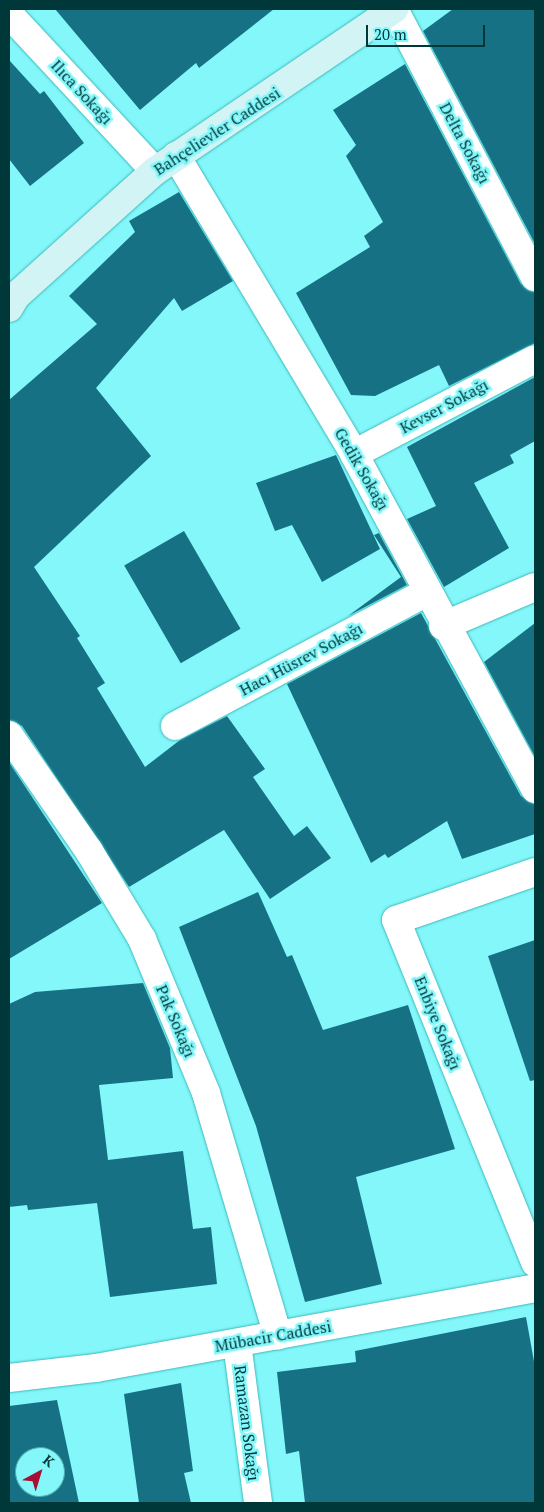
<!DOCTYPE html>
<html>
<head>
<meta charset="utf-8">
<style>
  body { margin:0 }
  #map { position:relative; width:544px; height:1512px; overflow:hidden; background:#83f7fa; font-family:"PT Serif",serif }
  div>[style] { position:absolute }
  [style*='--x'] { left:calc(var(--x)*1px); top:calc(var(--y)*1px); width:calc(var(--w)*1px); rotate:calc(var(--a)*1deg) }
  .building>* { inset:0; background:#177185; transform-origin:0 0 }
  .roads { filter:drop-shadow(0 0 1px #3db8bb) drop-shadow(0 0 1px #3db8bb) }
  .minor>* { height:28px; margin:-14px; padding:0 14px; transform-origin:14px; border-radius:14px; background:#fff }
  .secondary>* { height:28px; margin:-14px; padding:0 14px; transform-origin:14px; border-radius:14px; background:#d3f4f5 }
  span { translate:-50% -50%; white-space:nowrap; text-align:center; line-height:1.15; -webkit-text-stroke:5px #83f7fa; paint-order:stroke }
  .street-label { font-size:16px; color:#00383a }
  .frame { position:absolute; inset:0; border:10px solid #00383a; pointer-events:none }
  .north { position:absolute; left:15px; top:1447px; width:50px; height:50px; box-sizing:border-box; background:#83f7fa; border:1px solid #4fabad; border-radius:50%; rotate:39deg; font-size:14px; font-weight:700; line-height:20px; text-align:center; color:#00383a }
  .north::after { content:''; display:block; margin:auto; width:18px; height:22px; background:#a81033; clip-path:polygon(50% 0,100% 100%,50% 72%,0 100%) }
  .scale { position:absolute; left:366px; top:25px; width:119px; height:22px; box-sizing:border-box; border:2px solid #00383a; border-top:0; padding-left:6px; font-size:15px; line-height:18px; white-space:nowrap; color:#00383a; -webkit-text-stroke:4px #83f7fa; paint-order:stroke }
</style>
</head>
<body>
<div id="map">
  <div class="building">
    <i style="clip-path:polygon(55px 9px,274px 9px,199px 68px,196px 63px,140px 110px)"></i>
    <i style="clip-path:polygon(453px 9px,535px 9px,535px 244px,423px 31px)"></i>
    <i style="clip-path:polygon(9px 60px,40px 94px,44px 91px,84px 143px,30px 186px,9px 159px)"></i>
    <i style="clip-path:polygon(405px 64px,521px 284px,535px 292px,535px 343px,449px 386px,439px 365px,375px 396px,351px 395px,296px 293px,370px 247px,364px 236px,383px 222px,346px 156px,356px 145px,333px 110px)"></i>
    <i style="clip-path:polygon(179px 192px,233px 281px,182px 311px,174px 298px,96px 388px,151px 456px,34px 567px,80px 636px,77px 638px,105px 683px,97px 688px,145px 767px,180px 740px,227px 716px,265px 769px,253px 777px,294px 836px,307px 826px,331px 858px,270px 899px,224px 830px,129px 887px,22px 726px,9px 720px,9px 400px,97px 324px,69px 296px,135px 232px,129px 221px)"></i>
    <i style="clip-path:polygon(535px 377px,535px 441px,510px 455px,514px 463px,474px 483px,509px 548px,444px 587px,407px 519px,436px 506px,407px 447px)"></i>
    <i style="clip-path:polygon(336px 455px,380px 549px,322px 582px,292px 525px,275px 531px,256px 483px)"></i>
    <i style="left:184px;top:531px;width:113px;height:69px;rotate:60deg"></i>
    <i style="clip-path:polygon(379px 533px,407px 585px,348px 616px,401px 577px,374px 535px)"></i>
    <i style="clip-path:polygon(421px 613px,521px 796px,535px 805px,535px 834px,462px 859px,447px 821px,388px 858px,385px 854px,371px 863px,287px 684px)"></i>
    <i style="clip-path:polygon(535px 623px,535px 757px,484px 662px)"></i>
    <i style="clip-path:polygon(9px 762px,102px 903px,9px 959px)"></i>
    <i style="clip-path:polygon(258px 892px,287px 957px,292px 955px,323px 1030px,408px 1005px,455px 1149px,356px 1177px,382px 1284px,305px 1302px,256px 1126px,179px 927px)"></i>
    <i style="clip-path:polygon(535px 940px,535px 1080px,530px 1081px,488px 956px)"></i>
    <i style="clip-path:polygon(143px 983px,170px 1048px,173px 1078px,99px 1085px,108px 1160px,183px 1151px,193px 1229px,211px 1227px,217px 1284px,110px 1297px,97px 1203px,28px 1210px,27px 1205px,9px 1207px,9px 1004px,35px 992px)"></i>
    <i style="clip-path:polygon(526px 1317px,535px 1367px,535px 1503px,305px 1503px,299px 1451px,286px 1454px,277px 1372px,356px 1362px,355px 1351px)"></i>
    <i style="clip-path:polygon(181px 1383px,193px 1471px,184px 1473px,191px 1503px,139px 1503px,124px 1394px)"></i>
    <i style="clip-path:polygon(evenodd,57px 1400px,79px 1503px,9px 1503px,9px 1406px,57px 1400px,25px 1457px,55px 1457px,55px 1487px,25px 1487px,25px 1457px)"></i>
  </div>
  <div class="roads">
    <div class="minor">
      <i style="--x:394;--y:9;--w:303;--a:62.3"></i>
      <i style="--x:9;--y:14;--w:214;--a:47.1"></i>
      <i style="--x:176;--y:156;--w:347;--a:59.1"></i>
      <i style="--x:354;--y:454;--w:381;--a:61.6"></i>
      <i style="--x:354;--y:454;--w:204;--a:-27.7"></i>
      <i style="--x:443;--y:626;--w:100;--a:-23"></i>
      <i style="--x:175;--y:726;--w:285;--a:-28"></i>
      <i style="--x:9;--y:735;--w:141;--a:55.4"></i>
      <i style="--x:89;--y:851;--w:103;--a:58.9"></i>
      <i style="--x:142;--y:939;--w:167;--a:67.4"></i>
      <i style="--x:206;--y:1093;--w:253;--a:73.5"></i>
      <i style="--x:535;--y:872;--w:147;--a:160.9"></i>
      <i style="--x:396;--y:920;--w:370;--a:67.9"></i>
      <i style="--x:237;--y:1343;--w:161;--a:82.5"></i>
      <i style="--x:9;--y:1378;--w:88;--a:-6.6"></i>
      <i style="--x:96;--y:1368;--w:446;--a:-10.3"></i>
    </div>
    <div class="secondary">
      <i style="--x:9;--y:308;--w:14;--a:-60"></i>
      <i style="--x:16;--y:296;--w:187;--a:-42"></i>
      <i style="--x:155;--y:171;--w:289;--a:-34.1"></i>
    </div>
  </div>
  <div class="street-label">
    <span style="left:82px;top:92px;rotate:47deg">Ilıca Sokağı</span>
    <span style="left:217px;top:131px;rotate:-33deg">Bahçelievler Caddesi</span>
    <span style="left:465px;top:143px;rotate:62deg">Delta Sokağı</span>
    <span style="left:444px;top:406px;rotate:-28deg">Kevser Sokağı</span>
    <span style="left:362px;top:469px;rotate:60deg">Gedik Sokağı</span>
    <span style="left:301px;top:659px;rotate:-28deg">Hacı Hüsrev Sokağı</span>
    <span style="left:176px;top:1021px;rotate:67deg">Pak Sokağı</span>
    <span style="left:438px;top:1023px;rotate:68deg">Enbiye Sokağı</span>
    <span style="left:273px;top:1336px;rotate:-10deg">Mübacir Caddesi</span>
    <span style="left:247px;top:1423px;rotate:83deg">Ramazan Sokağı</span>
  </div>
  <div class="frame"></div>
  <div class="north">K</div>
  <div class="scale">20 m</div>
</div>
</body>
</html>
